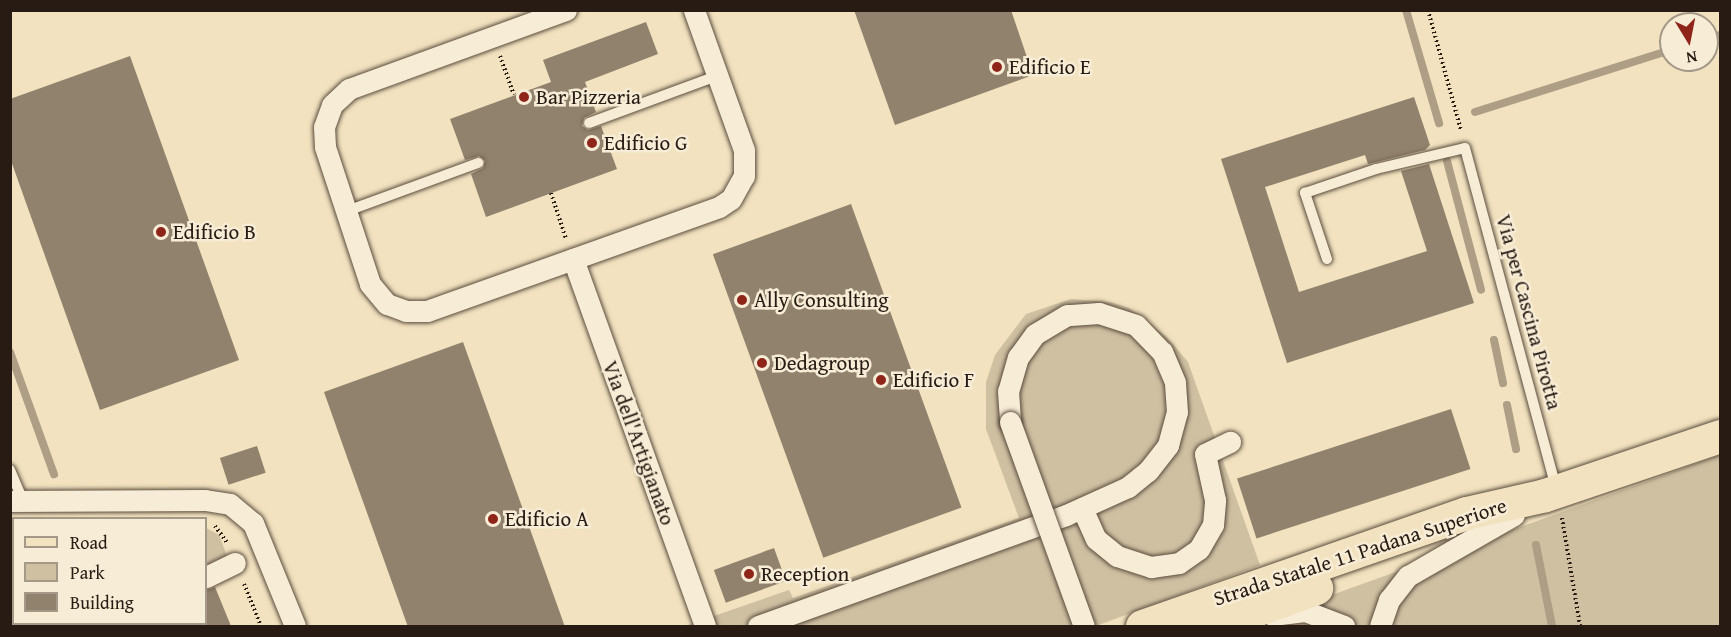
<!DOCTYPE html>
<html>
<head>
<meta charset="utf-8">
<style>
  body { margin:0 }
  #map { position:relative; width:1731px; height:637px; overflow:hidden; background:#f2e2bf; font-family:"Gentium Book Plus",serif }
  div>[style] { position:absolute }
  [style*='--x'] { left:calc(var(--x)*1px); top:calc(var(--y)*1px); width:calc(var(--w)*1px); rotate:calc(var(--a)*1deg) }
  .green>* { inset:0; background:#cfc0a2 }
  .stream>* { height:8px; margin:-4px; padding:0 4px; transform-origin:4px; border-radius:4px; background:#ad9e85 }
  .building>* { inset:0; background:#91826d; transform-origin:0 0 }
  .path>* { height:4px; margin-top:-2px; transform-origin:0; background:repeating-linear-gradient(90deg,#271b14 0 1.5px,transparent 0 4.5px) }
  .roads { filter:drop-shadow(0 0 2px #5a4d3f) drop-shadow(0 0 2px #5a4d3f) }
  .service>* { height:10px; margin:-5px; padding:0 5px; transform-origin:5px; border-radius:5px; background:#f7ecd5 }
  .minor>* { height:21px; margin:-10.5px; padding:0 10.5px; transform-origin:10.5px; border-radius:10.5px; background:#f7ecd5 }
  .primary>* { height:33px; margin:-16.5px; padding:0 16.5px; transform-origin:16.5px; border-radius:16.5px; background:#f2e2bf }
  .bridges { filter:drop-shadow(0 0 2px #5a4d3f) drop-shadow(0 0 2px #5a4d3f) }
  .minor-bridge>* { height:21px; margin:-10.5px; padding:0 10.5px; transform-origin:10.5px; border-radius:10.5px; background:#f7ecd5 }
  .dots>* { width:16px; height:16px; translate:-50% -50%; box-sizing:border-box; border:3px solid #f7ecd5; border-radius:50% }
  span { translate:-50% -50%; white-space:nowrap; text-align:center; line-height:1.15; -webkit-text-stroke:5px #f7ecd5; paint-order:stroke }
  .poi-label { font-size:21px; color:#271b14 }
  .left { translate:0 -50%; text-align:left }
  .street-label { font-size:21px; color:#271b14 }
  .frame { position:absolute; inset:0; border:12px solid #271b14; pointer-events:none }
  .legend { position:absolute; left:12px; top:517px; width:195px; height:108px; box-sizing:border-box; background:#f7ecd5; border:2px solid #a49888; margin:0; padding:8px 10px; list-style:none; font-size:18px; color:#271b14 }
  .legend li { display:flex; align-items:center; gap:12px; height:30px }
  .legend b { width:30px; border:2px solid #a49888 }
  .north { position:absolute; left:1659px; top:12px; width:60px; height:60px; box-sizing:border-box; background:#f7ecd5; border:2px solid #a49888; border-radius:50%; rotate:170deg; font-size:16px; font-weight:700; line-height:24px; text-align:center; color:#271b14 }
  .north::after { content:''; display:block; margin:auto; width:21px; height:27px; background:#8f2418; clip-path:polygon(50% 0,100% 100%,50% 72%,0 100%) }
</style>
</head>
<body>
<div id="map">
  <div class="green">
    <i style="clip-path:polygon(1071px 299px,1110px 302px,1129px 308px,1167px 337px,1188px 362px,1260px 565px,1096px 626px,685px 626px,789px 590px,793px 598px,1019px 518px,986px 429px,986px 382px,995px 355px,1026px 314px)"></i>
    <i style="clip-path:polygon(1720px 455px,1720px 626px,1246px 626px)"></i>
    <i style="clip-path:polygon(206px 528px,219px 535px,228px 558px,206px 568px)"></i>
    <i style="clip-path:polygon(10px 534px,14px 624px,35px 624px,29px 626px,11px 626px)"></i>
  </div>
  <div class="stream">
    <i style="--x:1406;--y:10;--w:118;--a:73.7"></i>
    <i style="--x:1707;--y:39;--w:14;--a:-17"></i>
    <i style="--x:1475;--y:112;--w:206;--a:-17.6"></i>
    <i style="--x:1447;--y:161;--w:133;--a:75.2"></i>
    <i style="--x:1494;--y:340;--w:44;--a:78.2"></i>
    <i style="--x:10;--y:352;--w:130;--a:70.2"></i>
    <i style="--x:1507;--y:405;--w:45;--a:78.4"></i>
    <i style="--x:1536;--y:545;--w:83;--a:78.8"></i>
    <i style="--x:21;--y:626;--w:6;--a:-18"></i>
  </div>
  <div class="building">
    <i style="clip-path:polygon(854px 10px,1011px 10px,1033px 75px,895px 125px)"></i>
    <i style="clip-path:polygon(646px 22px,658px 54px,585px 82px,596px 112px,584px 118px,582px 126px,588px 130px,601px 126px,617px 169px,486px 217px,471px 174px,483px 168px,485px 161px,479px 156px,465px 160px,450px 119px,551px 82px,543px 60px)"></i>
    <i style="clip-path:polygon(130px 56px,239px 360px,100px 410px,10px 158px,10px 99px)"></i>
    <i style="clip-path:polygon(1414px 97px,1430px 145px,1425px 150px,1368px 164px,1365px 155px,1265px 187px,1299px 292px,1427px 251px,1401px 171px,1429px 164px,1474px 303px,1287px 363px,1221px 159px)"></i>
    <i style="left:851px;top:204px;width:323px;height:147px;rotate:70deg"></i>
    <i style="clip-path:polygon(463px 342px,540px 557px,565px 627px,408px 627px,347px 457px,324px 392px)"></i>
    <i style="left:1451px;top:409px;width:63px;height:225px;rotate:72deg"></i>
    <i style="left:257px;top:446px;width:28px;height:39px;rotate:72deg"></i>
    <i style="left:774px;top:548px;width:35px;height:64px;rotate:70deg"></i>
    <i style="clip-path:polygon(215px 587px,231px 626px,206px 626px,206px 590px)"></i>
  </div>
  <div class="path">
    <i style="--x:1428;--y:10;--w:125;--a:74.7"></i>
    <i style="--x:500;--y:56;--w:41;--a:70.3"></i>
    <i style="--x:551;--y:193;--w:48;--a:71.9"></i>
    <i style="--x:1562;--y:518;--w:109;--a:80.5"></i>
    <i style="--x:215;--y:526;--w:22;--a:54"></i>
    <i style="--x:10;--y:528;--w:4;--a:0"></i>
    <i style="--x:244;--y:584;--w:45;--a:68"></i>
  </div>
  <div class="roads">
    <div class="service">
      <i style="--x:589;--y:123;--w:136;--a:-20.2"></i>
      <i style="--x:347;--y:211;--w:140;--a:-20.1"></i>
      <i style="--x:1327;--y:259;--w:70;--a:-108.4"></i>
      <i style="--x:1305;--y:193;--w:75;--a:-18.7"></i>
      <i style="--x:1376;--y:169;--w:91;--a:-13.3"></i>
      <i style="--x:1465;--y:148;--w:351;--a:75"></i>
      <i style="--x:10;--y:470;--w:34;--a:67"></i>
    </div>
    <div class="minor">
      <i style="--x:566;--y:10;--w:231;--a:160"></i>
      <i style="--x:349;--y:89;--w:23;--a:137"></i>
      <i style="--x:332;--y:105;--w:23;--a:110"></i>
      <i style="--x:324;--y:127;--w:20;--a:87"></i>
      <i style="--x:325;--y:147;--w:144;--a:71.8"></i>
      <i style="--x:370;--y:284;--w:26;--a:50"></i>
      <i style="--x:387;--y:304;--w:20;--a:20"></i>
      <i style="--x:406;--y:311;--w:21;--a:0"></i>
      <i style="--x:427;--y:311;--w:310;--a:-19.6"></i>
      <i style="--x:719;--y:207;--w:14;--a:-34"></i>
      <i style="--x:731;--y:199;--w:26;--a:-61"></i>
      <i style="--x:744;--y:176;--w:26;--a:-90"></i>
      <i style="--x:744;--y:150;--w:149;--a:-109.7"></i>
      <i style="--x:573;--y:259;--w:390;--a:70.2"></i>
      <i style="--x:10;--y:501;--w:195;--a:-0.3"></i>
      <i style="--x:205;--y:500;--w:25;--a:9"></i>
      <i style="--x:230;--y:504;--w:30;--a:40"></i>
      <i style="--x:253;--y:523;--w:111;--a:67.8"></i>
      <i style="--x:1082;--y:508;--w:34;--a:66"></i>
      <i style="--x:1096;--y:539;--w:27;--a:39"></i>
      <i style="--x:1117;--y:556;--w:36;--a:18"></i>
      <i style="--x:1151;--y:567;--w:28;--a:-8"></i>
      <i style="--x:1179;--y:563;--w:24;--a:-35"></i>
      <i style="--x:1199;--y:549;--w:28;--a:-60"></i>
      <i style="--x:1213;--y:525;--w:25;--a:-85"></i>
      <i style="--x:1215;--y:500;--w:47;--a:-102.3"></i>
      <i style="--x:1205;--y:454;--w:28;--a:-26"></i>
      <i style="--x:206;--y:577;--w:32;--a:-26"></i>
      <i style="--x:1272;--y:615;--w:33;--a:-7"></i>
      <i style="--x:1305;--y:611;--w:42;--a:21"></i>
      <i style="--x:75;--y:624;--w:2;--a:63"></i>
      <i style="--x:102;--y:626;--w:7;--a:-16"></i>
      <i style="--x:758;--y:626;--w:327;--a:-19.8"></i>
      <i style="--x:1066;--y:515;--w:68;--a:-24.3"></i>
      <i style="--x:1128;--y:487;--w:26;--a:-39"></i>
      <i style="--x:1148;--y:471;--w:33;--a:-52"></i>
      <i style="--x:1168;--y:445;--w:34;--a:-75"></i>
      <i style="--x:1177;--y:412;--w:30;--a:-94"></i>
      <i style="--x:1175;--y:382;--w:33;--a:-113"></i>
      <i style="--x:1162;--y:352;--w:37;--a:-134"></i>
      <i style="--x:1136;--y:325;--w:39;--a:-162"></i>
      <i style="--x:1099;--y:313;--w:32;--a:176"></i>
      <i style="--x:1067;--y:315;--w:37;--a:149"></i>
      <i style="--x:1035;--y:334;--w:29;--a:126"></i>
      <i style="--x:1018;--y:357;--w:35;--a:106"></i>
      <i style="--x:1008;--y:391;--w:31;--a:86"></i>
      <i style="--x:1380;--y:626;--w:28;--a:-71"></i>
      <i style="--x:1389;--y:600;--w:31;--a:-52"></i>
      <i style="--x:1408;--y:576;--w:122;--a:-29.9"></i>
    </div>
    <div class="primary">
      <i style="--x:1142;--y:626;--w:343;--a:-19.2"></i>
      <i style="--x:1466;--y:513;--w:81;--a:-12.8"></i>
      <i style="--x:1545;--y:495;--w:185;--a:-18.6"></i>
      <i style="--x:1211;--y:626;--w:112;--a:-19.9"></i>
    </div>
  </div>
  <div class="bridges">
    <div class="minor-bridge">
      <i style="--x:1010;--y:422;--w:217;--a:70.1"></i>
    </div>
  </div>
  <div class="dots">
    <i style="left:997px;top:67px;background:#8f2418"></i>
    <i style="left:524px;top:97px;background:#8f2418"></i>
    <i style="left:592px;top:143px;background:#8f2418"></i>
    <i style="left:161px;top:232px;background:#8f2418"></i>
    <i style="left:742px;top:300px;background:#8f2418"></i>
    <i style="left:762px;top:363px;background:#8f2418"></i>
    <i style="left:881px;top:380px;background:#8f2418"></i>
    <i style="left:493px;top:519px;background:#8f2418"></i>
    <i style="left:749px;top:574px;background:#8f2418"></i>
  </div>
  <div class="poi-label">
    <span class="left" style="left:1009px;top:67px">Edificio E</span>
    <span class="left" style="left:536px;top:97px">Bar Pizzeria</span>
    <span class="left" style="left:604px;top:143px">Edificio G</span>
    <span class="left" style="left:173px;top:232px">Edificio B</span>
    <span class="left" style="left:754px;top:300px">Ally Consulting</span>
    <span class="left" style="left:774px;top:363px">Dedagroup</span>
    <span class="left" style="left:893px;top:380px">Edificio F</span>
    <span class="left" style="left:505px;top:519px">Edificio A</span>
    <span class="left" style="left:761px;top:574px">Reception</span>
  </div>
  <div class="street-label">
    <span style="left:1529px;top:312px;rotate:75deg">Via per Cascina Pirotta</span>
    <span style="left:639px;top:443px;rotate:70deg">Via dell'Artigianato</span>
    <span style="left:1360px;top:552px;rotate:-18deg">Strada Statale 11 Padana Superiore</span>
  </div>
  <div class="frame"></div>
  <ul class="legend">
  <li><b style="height:8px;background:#f2e2bf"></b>Road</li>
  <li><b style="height:16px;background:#cfc0a2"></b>Park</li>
  <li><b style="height:16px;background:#91826d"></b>Building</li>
  </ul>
  <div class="north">N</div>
</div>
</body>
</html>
